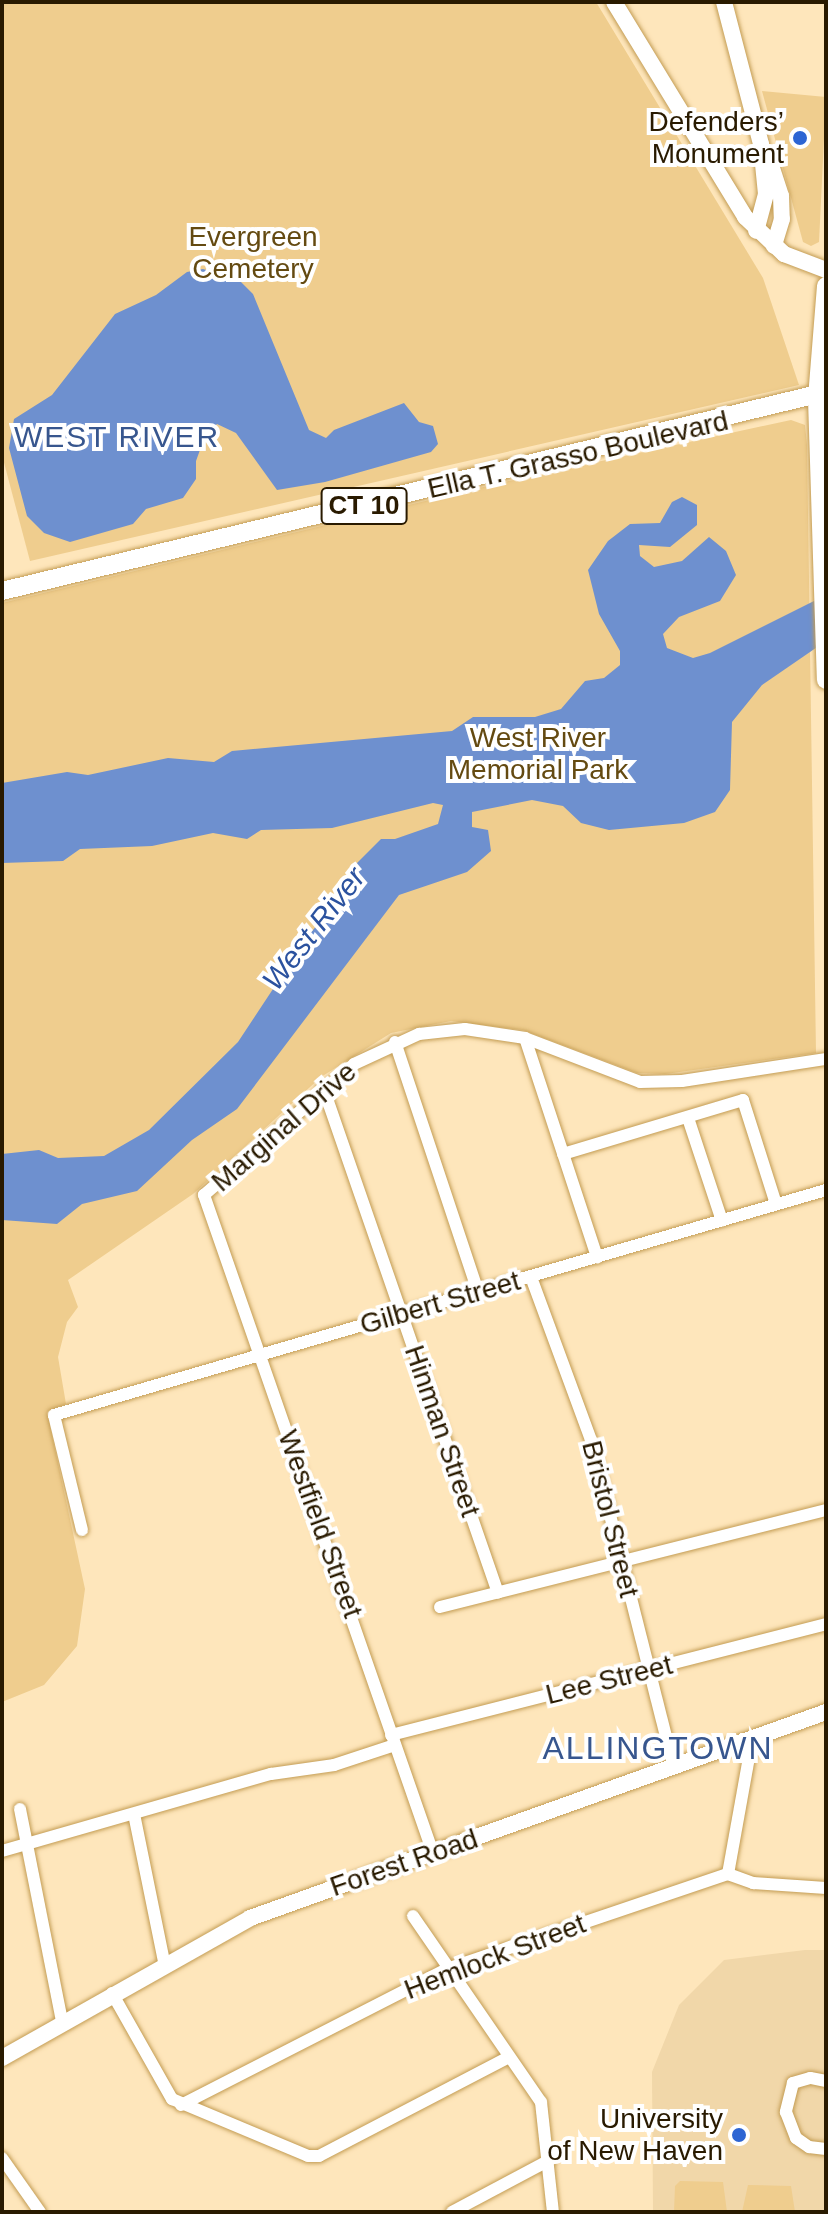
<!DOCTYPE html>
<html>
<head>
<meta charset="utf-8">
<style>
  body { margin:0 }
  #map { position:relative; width:828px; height:2214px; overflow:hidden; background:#fee6bb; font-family:Helvetica,sans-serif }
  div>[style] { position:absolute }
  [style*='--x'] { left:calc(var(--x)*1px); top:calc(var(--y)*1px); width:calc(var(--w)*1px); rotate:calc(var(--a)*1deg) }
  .built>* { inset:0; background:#f1d7a9 }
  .green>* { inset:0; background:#efcd8e }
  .water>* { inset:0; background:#6e90cf }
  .roads { filter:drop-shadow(0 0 2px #c39c53) drop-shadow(0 0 2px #c39c53) }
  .minor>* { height:12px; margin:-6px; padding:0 6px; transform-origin:6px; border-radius:6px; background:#fff }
  .secondary>* { height:16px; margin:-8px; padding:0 8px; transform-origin:8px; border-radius:8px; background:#fff }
  .primary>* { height:18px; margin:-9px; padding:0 9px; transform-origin:9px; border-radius:9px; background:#fff }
  .dots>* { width:22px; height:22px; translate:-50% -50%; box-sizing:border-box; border:4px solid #fff; border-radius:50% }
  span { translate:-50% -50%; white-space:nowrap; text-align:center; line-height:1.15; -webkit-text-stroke:8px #fff; paint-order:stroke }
  .shield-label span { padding:2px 6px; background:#fff; border:2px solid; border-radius:6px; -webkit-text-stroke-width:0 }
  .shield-label { font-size:26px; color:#291a00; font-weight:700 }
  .poi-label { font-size:28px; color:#291a00 }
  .right { translate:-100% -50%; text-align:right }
  .park-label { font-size:28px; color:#644a11 }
  .street-label { font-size:28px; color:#291a00 }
  .neighbourhood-label { font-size:30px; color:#37568e; letter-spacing:2px }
  .water-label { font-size:30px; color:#2b529f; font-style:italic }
  .quarter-label { font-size:32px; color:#37568e; letter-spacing:2px }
  .frame { position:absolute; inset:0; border:4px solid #291a00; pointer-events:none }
</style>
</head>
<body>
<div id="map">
  <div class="built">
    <i style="clip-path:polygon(805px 1950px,826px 1950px,826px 2212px,653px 2212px,652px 2072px,679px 2005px,724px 1960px)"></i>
  </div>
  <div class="green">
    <i style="clip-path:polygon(2px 2px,596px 2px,763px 278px,799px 385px,30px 561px,2px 455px)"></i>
    <i style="clip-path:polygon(762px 91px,826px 97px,819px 242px,811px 246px,803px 242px)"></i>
    <i style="clip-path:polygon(791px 420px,805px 425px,807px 445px,816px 1053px,665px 1074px,637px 1073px,523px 1030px,451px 1021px,391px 1033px,321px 1077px,193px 1194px,68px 1280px,78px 1307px,67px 1322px,58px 1357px,66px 1404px,47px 1412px,85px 1589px,77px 1646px,44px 1685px,2px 1702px,2px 603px,500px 483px)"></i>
    <i style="clip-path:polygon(680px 2181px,723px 2182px,727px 2212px,674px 2212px,675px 2186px)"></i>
    <i style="clip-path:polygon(748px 2185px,791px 2186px,795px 2212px,742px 2212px)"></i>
  </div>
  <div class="water">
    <i style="clip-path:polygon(203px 269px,239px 280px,253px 294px,309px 430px,326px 438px,334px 430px,404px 403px,419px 422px,433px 426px,438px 444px,431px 452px,325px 482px,277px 490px,236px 433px,217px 424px,205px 436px,196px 461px,196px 479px,183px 498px,146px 509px,133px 524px,70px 542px,44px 533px,27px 516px,9px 448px,14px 419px,52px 395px,115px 314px,156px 295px,187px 272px)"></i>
    <i style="clip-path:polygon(682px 497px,697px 505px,697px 525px,670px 547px,639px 545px,640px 556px,654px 567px,682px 561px,709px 537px,726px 551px,736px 575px,720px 601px,679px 617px,663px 634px,667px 648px,693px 658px,710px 653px,826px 595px,826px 641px,762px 685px,732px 722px,730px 790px,715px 812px,684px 823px,609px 830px,581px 823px,563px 806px,532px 800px,472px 812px,472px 827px,488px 830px,491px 851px,467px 872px,399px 895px,237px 1109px,192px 1140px,137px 1191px,82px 1204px,57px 1224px,2px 1220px,2px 1154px,39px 1150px,58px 1158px,104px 1156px,149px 1130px,238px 1042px,308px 936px,348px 888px,351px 869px,381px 839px,395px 839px,438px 824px,443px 805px,433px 803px,332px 828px,261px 830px,247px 839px,213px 833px,152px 846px,80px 849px,63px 861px,2px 863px,2px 783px,67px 772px,88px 775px,168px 758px,214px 762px,232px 751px,452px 731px,473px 717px,535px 717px,561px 709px,585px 681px,604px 678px,620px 665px,620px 651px,599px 614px,588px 570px,608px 541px,630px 524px,660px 523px,672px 502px)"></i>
  </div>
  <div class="roads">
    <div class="minor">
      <i style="--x:525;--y:1038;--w:231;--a:71.8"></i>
      <i style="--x:395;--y:1042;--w:263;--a:71.6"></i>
      <i style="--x:323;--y:1087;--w:535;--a:70.92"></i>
      <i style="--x:688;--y:1118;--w:108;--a:71.7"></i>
      <i style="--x:563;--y:1154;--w:188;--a:-16.7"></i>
      <i style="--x:743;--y:1100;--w:109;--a:72.4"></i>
      <i style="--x:531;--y:1277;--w:174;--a:69.8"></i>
      <i style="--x:591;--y:1440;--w:337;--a:75.8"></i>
      <i style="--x:82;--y:1530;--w:118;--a:-103.7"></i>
      <i style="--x:54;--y:1415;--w:804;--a:-16.25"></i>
      <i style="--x:440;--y:1607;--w:398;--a:-14.1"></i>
      <i style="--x:391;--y:1735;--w:449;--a:-14.3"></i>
      <i style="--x:20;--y:1809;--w:217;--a:78.8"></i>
      <i style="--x:134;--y:1814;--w:151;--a:78.5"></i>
      <i style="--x:2;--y:1851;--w:280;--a:-16"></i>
      <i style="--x:271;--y:1774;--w:64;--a:-8.1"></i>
      <i style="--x:334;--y:1765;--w:64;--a:-18.2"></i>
      <i style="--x:433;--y:1853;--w:697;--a:-109.19"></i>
      <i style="--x:204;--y:1195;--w:199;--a:-41.1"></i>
      <i style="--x:354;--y:1064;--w:72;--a:-24.8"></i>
      <i style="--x:419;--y:1034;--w:46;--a:-6.2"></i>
      <i style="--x:465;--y:1029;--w:61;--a:8.5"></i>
      <i style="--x:525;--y:1038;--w:123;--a:20.9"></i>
      <i style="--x:640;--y:1082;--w:42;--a:-1.4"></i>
      <i style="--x:682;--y:1081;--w:146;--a:-8.7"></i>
      <i style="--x:728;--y:1874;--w:136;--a:-79.8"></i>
      <i style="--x:413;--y:1916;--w:226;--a:55.5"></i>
      <i style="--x:541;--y:2102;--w:111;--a:83.8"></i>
      <i style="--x:112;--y:1993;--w:122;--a:60.5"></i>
      <i style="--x:172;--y:2099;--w:147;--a:22.7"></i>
      <i style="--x:308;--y:2156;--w:11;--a:0"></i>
      <i style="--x:319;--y:2156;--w:214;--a:-27.5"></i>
      <i style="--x:826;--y:2081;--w:16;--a:-169"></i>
      <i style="--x:810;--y:2078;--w:18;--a:164"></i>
      <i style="--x:793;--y:2083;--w:30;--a:104"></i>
      <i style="--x:786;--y:2112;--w:28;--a:69"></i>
      <i style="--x:796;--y:2138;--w:16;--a:35"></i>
      <i style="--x:809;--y:2147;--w:17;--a:7"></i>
      <i style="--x:181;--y:2105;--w:299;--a:-27.1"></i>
      <i style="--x:447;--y:1969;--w:297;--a:-18.7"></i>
      <i style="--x:728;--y:1874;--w:27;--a:20"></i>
      <i style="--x:753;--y:1883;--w:73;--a:3.9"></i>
      <i style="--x:2;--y:2158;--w:66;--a:54.9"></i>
      <i style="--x:452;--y:2212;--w:111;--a:-28"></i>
    </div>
    <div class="secondary">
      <i style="--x:614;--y:2;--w:252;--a:58.6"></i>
      <i style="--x:745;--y:217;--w:54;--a:43.5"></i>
      <i style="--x:784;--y:254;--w:45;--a:20.9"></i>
      <i style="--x:724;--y:2;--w:147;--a:75.4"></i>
      <i style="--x:761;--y:144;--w:50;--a:84.3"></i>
      <i style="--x:766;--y:194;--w:38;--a:105"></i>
      <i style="--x:769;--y:159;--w:39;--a:72"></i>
      <i style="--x:781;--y:196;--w:23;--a:88"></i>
      <i style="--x:782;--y:219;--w:28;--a:107"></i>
      <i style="--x:2;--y:2058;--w:285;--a:-29.4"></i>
      <i style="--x:250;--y:1918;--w:612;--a:-19.68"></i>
    </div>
    <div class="primary">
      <i style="--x:826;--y:286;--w:112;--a:94.6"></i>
      <i style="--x:817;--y:398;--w:282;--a:88.2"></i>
      <i style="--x:2;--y:591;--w:848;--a:-13.58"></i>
    </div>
  </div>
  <div class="dots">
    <i style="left:800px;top:138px;background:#2d65d3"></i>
    <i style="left:739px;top:2135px;background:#2d65d3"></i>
  </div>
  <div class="shield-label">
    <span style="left:364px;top:506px">CT 10</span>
  </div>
  <div class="poi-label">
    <span class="right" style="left:784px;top:138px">Defenders’<br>Monument</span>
    <span class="right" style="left:723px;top:2135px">University<br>of New Haven</span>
  </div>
  <div class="park-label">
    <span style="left:253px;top:253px">Evergreen<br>Cemetery</span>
    <span style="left:538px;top:754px">West River<br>Memorial Park</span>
  </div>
  <div class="street-label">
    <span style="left:578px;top:455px;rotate:-13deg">Ella T. Grasso Boulevard</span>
    <span style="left:284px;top:1127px;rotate:-41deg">Marginal Drive</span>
    <span style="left:440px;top:1303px;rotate:-16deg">Gilbert Street</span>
    <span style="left:442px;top:1431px;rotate:71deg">Hinman Street</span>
    <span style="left:610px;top:1519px;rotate:76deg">Bristol Street</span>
    <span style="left:320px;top:1524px;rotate:70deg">Westfield Street</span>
    <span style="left:609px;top:1680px;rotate:-14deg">Lee Street</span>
    <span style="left:404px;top:1863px;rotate:-19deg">Forest Road</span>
    <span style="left:495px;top:1957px;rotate:-21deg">Hemlock Street</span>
  </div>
  <div class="neighbourhood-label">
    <span style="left:117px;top:437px">WEST RIVER</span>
  </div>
  <div class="water-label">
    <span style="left:314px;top:929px;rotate:-52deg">West River</span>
  </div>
  <div class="quarter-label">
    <span style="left:658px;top:1748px">ALLINGTOWN</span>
  </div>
  <div class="frame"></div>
</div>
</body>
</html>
